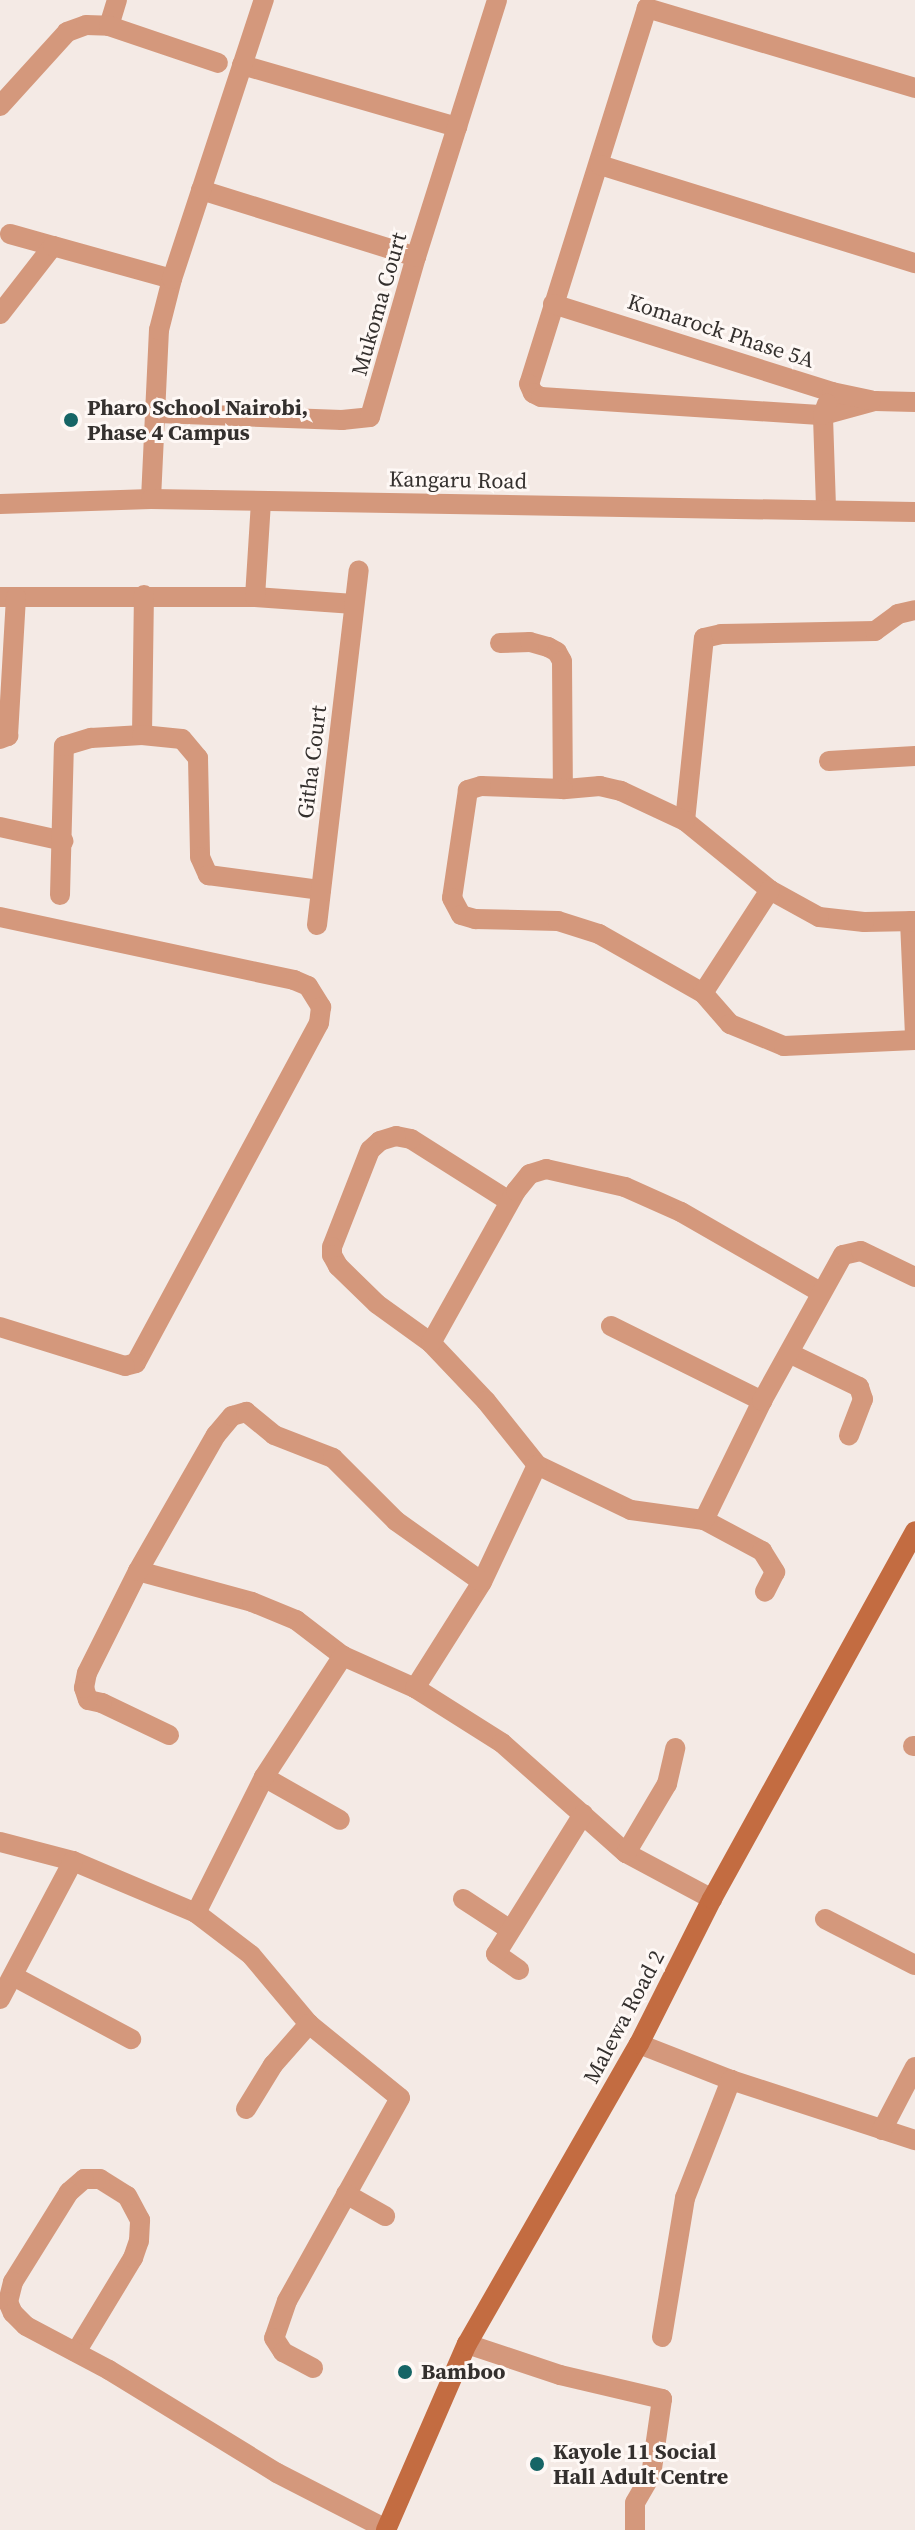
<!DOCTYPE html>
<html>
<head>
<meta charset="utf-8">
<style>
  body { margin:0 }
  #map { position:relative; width:915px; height:2530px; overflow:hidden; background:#f4eae5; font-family:"Source Serif 4",serif }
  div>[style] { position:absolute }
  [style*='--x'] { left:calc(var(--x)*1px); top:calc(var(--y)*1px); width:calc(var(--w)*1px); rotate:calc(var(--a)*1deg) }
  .minor>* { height:20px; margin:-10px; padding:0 10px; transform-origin:10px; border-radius:10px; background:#d4987c }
  .tertiary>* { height:20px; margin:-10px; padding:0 10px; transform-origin:10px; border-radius:10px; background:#d4987c }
  .secondary>* { height:20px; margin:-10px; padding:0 10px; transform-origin:10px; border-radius:10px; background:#c36c41 }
  .dots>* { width:22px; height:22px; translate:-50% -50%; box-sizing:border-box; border:4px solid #fef8f5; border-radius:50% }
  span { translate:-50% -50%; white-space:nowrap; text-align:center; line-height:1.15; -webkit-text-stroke:6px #fef8f5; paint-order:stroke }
  .street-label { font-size:22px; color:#34302e }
  .poi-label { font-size:22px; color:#34302e; font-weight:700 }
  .left { translate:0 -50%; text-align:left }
</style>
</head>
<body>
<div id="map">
  <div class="minor">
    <i style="--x:109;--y:26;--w:27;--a:-73"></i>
    <i style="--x:242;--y:65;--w:224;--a:16.1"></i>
    <i style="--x:915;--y:88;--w:280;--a:-163.4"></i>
    <i style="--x:647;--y:8;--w:394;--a:107.4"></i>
    <i style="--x:529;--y:384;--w:10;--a:66"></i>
    <i style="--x:533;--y:393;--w:9;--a:27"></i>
    <i style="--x:541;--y:397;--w:283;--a:3.7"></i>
    <i style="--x:823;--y:415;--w:54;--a:-15.1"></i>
    <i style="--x:875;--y:401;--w:40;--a:1.4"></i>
    <i style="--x:0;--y:106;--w:100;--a:-47.8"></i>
    <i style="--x:67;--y:32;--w:20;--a:-20"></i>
    <i style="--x:86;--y:25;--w:23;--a:2"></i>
    <i style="--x:109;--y:26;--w:115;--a:18.7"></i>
    <i style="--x:600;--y:165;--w:330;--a:17.3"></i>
    <i style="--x:201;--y:190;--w:225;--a:17.3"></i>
    <i style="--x:10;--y:234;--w:45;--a:15.6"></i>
    <i style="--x:553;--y:304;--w:293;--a:17.5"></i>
    <i style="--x:832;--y:392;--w:40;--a:12"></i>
    <i style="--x:0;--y:314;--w:86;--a:-52.1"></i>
    <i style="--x:53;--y:246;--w:123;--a:15.5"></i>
    <i style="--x:158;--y:413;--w:184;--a:2.2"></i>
    <i style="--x:342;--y:420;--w:28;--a:-6"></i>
    <i style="--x:370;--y:417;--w:166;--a:-74"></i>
    <i style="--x:416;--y:257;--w:269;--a:-72.5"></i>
    <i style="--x:151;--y:499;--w:169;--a:-87.3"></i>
    <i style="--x:159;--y:330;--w:53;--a:-75.7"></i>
    <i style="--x:172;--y:279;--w:294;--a:-71.8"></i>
    <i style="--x:826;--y:507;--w:92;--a:-91.9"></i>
    <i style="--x:823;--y:415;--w:12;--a:-70"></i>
    <i style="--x:0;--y:597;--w:255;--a:0"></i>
    <i style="--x:255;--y:597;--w:99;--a:4"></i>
    <i style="--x:255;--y:597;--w:95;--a:-86.4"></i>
    <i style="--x:500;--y:643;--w:30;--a:-2"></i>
    <i style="--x:530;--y:642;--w:19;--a:16"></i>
    <i style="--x:548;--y:647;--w:10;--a:29"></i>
    <i style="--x:557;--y:652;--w:10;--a:61"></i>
    <i style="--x:562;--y:661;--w:128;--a:89.6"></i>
    <i style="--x:142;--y:735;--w:140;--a:-89.2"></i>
    <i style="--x:0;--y:739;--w:9;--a:-21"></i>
    <i style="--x:8;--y:736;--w:139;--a:-86.7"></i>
    <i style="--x:829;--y:761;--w:86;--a:-3.3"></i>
    <i style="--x:685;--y:821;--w:184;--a:-84.1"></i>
    <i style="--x:704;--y:638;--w:17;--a:-13"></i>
    <i style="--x:721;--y:634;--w:154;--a:-1.1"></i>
    <i style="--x:875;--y:631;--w:29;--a:-36"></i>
    <i style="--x:898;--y:614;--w:17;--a:-13"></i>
    <i style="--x:0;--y:827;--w:65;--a:12.5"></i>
    <i style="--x:60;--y:895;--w:149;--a:-88.5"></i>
    <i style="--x:64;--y:746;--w:28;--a:-17"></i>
    <i style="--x:91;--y:738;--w:51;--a:-3.4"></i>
    <i style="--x:142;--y:735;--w:40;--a:5.7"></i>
    <i style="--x:182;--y:739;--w:25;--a:50"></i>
    <i style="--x:198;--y:758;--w:99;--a:88.8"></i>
    <i style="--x:200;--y:857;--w:20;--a:66"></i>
    <i style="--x:208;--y:875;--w:114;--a:7.6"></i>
    <i style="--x:0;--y:917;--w:301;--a:12.1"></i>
    <i style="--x:294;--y:980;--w:15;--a:23"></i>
    <i style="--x:308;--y:986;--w:25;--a:58"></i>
    <i style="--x:321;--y:1007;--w:16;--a:97"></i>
    <i style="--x:319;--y:1023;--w:386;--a:118.3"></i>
    <i style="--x:136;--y:1363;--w:11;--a:165"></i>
    <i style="--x:125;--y:1366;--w:131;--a:-162.7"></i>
    <i style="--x:910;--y:921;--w:116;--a:87.5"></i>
    <i style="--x:915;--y:921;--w:51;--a:178.9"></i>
    <i style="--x:864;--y:922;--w:45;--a:-173.7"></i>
    <i style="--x:819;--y:917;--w:56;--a:-151.1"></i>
    <i style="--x:770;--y:890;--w:109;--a:-140.9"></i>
    <i style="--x:685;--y:821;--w:71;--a:-154.9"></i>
    <i style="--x:621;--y:791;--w:22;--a:-167"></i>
    <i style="--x:600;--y:786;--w:37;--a:175"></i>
    <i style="--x:563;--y:789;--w:82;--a:-177.9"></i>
    <i style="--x:481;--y:786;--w:14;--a:163"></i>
    <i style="--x:468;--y:790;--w:109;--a:98.4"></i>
    <i style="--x:452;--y:898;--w:19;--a:62"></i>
    <i style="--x:461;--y:915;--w:15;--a:16"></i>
    <i style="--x:475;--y:919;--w:83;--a:1.4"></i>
    <i style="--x:558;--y:921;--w:43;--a:17.6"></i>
    <i style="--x:599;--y:934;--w:120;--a:29.6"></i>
    <i style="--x:703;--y:993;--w:41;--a:48.9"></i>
    <i style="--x:730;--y:1024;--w:58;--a:22.2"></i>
    <i style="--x:784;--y:1046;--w:131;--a:-2.6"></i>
    <i style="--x:317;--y:925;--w:357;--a:-83.3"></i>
    <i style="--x:703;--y:993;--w:123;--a:-57"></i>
    <i style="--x:509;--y:1201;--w:116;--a:-147.7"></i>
    <i style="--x:411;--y:1139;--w:15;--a:-169"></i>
    <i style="--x:396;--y:1136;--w:17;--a:163"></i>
    <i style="--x:380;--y:1141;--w:13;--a:138"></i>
    <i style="--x:370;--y:1150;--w:104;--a:111.4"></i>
    <i style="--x:332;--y:1247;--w:8;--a:90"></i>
    <i style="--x:332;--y:1255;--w:13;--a:61"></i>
    <i style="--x:338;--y:1266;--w:54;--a:44.3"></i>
    <i style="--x:377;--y:1304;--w:67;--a:35.8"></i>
    <i style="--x:431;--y:1343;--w:80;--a:46.5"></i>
    <i style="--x:486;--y:1401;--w:82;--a:51.4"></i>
    <i style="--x:537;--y:1465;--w:104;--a:25.6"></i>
    <i style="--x:631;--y:1510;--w:74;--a:7.8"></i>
    <i style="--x:704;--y:1520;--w:66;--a:28.1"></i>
    <i style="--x:762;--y:1551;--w:25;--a:58"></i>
    <i style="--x:775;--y:1572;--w:22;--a:117"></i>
    <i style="--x:611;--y:1326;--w:169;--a:26.4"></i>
    <i style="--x:431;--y:1343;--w:174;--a:-60.8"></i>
    <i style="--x:516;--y:1191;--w:22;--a:-51"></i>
    <i style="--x:530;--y:1174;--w:17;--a:-17"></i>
    <i style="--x:546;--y:1169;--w:81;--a:12.8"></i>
    <i style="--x:625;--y:1187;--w:61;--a:24.1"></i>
    <i style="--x:681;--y:1212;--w:160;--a:29.9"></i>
    <i style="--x:789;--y:1353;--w:78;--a:25.9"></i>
    <i style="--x:859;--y:1387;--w:13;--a:72"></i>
    <i style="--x:863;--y:1399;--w:39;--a:111"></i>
    <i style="--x:704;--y:1520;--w:132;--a:-64"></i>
    <i style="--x:762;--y:1401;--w:167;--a:-61"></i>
    <i style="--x:843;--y:1255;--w:18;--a:-13"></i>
    <i style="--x:861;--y:1251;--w:60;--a:25.7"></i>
    <i style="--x:138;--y:1571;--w:118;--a:15.2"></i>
    <i style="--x:252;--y:1602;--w:48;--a:22.2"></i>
    <i style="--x:296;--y:1620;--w:59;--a:37.5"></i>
    <i style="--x:343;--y:1656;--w:79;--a:24"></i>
    <i style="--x:415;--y:1688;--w:103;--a:32.3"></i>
    <i style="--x:502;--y:1743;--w:166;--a:41.6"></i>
    <i style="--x:626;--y:1853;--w:98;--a:28.1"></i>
    <i style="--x:415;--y:1688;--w:125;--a:-57.7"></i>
    <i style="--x:482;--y:1582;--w:129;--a:-64.8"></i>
    <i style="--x:169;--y:1735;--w:74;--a:-154.5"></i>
    <i style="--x:102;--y:1703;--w:14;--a:-168"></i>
    <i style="--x:88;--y:1700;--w:13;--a:-108"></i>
    <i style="--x:84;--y:1688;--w:15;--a:-79"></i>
    <i style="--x:87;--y:1673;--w:114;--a:-63.4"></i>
    <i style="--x:138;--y:1571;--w:157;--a:-60.2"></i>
    <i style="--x:216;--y:1435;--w:25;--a:-50"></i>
    <i style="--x:232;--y:1416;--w:15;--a:-16"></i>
    <i style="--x:246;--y:1412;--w:36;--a:39"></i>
    <i style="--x:274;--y:1435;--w:63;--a:21.3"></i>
    <i style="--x:333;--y:1458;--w:89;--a:45"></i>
    <i style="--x:396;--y:1521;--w:105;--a:35.3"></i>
    <i style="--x:913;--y:1746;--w:2;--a:0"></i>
    <i style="--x:264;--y:1777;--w:87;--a:29.5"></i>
    <i style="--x:0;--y:1842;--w:75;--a:14.6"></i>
    <i style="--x:73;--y:1861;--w:134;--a:22.9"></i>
    <i style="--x:196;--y:1913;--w:69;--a:37.4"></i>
    <i style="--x:251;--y:1955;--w:90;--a:50"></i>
    <i style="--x:309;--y:2024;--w:117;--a:39.1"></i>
    <i style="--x:400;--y:2098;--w:232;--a:119.1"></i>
    <i style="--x:287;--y:2301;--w:39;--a:109"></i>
    <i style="--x:274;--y:2338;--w:17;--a:57"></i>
    <i style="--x:283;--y:2352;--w:34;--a:28"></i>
    <i style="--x:626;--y:1853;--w:80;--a:-59.3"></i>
    <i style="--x:667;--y:1784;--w:37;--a:-77"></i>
    <i style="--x:463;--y:1899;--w:55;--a:33.1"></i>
    <i style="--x:196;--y:1913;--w:152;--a:-63.4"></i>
    <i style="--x:264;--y:1777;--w:145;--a:-56.9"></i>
    <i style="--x:825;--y:1919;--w:101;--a:27.1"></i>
    <i style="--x:519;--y:1970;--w:28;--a:-145"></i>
    <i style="--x:496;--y:1954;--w:165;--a:-58.1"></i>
    <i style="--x:13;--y:1976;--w:134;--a:28.1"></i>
    <i style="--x:0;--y:1999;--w:156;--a:-62.1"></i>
    <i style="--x:639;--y:2044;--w:99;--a:21.4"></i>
    <i style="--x:731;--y:2080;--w:194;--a:18.1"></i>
    <i style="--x:246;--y:2109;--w:52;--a:-58.5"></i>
    <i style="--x:273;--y:2065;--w:55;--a:-48.7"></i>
    <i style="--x:882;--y:2130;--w:71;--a:-62.4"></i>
    <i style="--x:346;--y:2194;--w:45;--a:29.4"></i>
    <i style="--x:662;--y:2337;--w:141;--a:-80.6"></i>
    <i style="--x:685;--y:2198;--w:127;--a:-68.7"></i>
    <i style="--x:467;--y:2344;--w:98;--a:18.4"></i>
    <i style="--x:560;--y:2375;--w:105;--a:13.2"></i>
    <i style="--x:662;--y:2399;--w:77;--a:98.2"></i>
    <i style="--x:651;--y:2475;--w:32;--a:120"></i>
    <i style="--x:635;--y:2503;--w:27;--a:90"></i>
    <i style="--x:76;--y:2352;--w:110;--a:-58.8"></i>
    <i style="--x:133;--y:2258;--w:18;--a:-71"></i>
    <i style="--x:139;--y:2241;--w:21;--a:-87"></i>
    <i style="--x:140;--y:2220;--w:27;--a:-118"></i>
    <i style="--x:127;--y:2196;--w:32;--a:-148"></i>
    <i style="--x:100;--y:2179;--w:16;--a:180"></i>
    <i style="--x:84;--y:2179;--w:20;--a:139"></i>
    <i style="--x:69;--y:2192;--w:106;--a:121.9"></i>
    <i style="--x:13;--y:2282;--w:21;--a:104"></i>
    <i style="--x:8;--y:2302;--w:12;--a:66"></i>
    <i style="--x:13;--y:2313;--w:18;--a:45"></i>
    <i style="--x:26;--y:2326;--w:94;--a:27.9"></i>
    <i style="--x:109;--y:2370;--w:197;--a:31.5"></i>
    <i style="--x:277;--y:2473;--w:123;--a:27.2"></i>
  </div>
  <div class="tertiary">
    <i style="--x:0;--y:504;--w:151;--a:-1.9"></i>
    <i style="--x:151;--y:499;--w:764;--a:0.97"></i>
  </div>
  <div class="secondary">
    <i style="--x:386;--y:2530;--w:203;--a:-66.5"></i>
    <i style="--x:467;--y:2344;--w:346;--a:-60.2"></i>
    <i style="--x:639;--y:2044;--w:162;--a:-63.3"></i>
    <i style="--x:712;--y:1899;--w:420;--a:-61.1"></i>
  </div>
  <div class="dots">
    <i style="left:71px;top:420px;background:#166566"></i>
    <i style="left:405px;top:2372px;background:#166566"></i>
    <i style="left:537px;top:2464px;background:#166566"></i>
  </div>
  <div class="street-label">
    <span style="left:379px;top:304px;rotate:-74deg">Mukoma Court</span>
    <span style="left:721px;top:331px;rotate:18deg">Komarock Phase 5A</span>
    <span style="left:458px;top:480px;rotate:1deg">Kangaru Road</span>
    <span style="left:312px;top:762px;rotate:-83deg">Githa Court</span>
    <span style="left:624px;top:2017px;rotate:-62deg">Malewa Road 2</span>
  </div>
  <div class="poi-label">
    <span class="left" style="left:87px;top:420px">Pharo School Nairobi,<br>Phase 4 Campus</span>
    <span class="left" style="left:421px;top:2372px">Bamboo</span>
    <span class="left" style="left:553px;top:2464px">Kayole 11 Social<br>Hall Adult Centre</span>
  </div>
</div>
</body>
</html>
